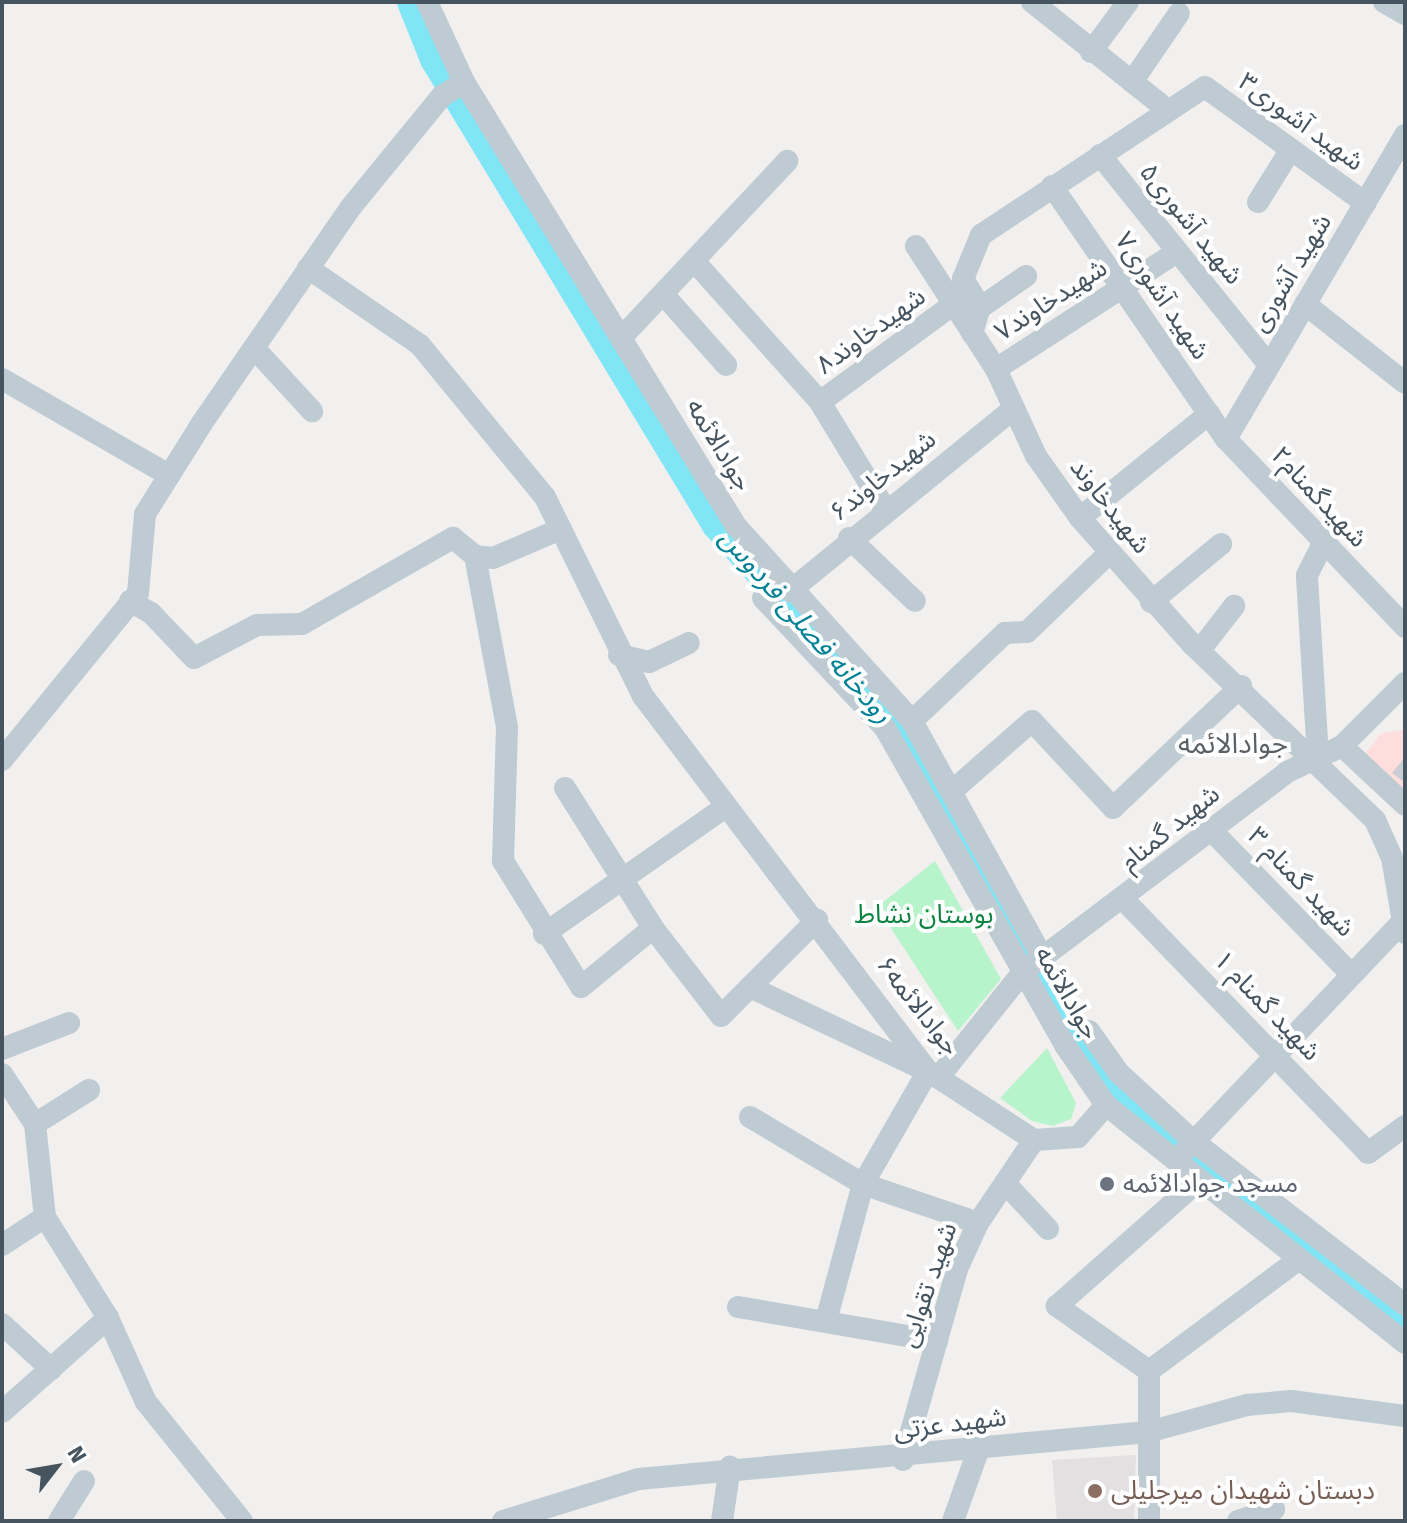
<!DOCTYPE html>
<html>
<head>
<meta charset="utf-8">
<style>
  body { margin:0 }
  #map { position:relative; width:1407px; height:1523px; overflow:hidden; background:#f2efef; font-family:"Fira Sans","Noto Sans Arabic",sans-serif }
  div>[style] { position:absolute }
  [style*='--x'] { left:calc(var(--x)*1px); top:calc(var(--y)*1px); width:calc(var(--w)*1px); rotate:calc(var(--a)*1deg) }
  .education>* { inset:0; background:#e3e0e1 }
  .medical>* { inset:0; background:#fedddd }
  .green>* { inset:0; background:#b8f4cb }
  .river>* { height:30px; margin:-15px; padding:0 15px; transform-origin:15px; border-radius:15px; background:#80e6f6 }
  .building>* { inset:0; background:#caced4 }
  .minor>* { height:22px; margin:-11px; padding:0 11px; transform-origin:11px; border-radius:11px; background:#becbd3 }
  .dots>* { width:22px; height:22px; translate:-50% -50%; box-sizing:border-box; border:4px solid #fff; border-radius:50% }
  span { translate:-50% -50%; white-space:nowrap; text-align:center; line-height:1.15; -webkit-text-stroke:8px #fff; paint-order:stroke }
  .street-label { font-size:26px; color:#45545f }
  .park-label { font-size:26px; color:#0c8340 }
  .worship-label { font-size:26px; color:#5b616d }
  .left { translate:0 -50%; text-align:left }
  .education-label { font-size:26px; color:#785e54 }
  .water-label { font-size:28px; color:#038296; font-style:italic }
  .neighbourhood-label { font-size:28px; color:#5b6065 }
  .frame { position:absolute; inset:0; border:4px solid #45545f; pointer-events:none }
  .north { position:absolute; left:16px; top:1427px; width:80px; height:80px; -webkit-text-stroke:6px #fff; paint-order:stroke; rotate:59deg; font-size:22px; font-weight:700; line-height:32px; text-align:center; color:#45545f }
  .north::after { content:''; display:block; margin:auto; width:28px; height:36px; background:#45545f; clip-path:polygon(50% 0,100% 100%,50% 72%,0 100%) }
</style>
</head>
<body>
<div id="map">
  <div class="education">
    <i style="clip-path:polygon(1136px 1455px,1134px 1521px,1057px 1521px,1052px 1460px)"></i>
  </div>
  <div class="medical">
    <i style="clip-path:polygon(1405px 730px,1405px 796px,1361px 758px,1382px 733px)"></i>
  </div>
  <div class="green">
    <i style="clip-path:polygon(935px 861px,1001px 979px,958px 1031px,877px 907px)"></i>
    <i style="clip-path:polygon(1047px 1048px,1076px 1103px,1071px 1119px,1053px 1126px,1032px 1121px,1000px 1098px)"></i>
  </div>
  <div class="river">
    <i style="--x:412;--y:2;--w:61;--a:68"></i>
    <i style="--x:435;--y:59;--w:545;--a:58.82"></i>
    <i style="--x:717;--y:525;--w:253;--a:47.6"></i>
    <i style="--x:888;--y:712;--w:408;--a:60.4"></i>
    <i style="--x:1090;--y:1067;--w:406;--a:39.1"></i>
  </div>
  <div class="building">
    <i style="clip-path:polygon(1405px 757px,1405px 783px,1392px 773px)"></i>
  </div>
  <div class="minor">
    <i style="--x:427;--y:2;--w:88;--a:65.2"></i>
    <i style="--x:464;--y:82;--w:521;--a:58.51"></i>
    <i style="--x:736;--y:526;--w:263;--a:47.9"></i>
    <i style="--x:912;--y:721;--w:271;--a:61.1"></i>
    <i style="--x:1032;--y:2;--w:174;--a:38.5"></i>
    <i style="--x:1384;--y:2;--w:24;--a:30"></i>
    <i style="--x:1091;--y:52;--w:62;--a:-53.5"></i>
    <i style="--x:1132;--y:82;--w:83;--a:-55.7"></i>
    <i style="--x:1100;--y:155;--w:270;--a:51.2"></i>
    <i style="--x:1052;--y:186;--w:307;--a:55.5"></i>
    <i style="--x:1226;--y:439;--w:260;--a:46.4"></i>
    <i style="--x:1258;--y:202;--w:62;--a:-58.1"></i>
    <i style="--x:916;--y:246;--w:147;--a:57"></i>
    <i style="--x:996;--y:369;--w:96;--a:65.3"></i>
    <i style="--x:1036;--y:456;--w:76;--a:54.6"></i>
    <i style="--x:1080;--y:518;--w:169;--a:48.4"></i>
    <i style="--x:1192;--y:644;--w:254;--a:43.9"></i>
    <i style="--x:1375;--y:820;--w:42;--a:65.9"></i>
    <i style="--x:1392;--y:858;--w:76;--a:80.2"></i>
    <i style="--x:695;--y:262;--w:188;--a:48.2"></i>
    <i style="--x:820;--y:402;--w:125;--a:58.7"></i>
    <i style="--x:308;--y:268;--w:136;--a:34.5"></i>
    <i style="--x:420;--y:345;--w:197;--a:50.6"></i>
    <i style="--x:545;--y:497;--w:222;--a:63.8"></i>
    <i style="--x:643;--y:696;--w:471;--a:52.8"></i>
    <i style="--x:928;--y:1071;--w:126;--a:33.1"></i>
    <i style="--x:1034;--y:1140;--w:44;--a:-3.9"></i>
    <i style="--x:1078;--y:1137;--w:43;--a:-48.8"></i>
    <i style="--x:663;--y:294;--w:95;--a:48.4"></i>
    <i style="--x:1305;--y:304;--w:127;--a:38.3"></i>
    <i style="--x:971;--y:314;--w:67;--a:-34.6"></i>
    <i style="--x:972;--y:333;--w:27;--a:-73"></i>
    <i style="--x:980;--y:307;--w:33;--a:-121"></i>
    <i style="--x:963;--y:279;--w:48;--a:-67.8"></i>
    <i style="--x:981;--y:235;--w:268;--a:-33.5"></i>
    <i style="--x:1205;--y:87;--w:198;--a:35.9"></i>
    <i style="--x:621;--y:338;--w:243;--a:-46.8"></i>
    <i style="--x:254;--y:348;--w:86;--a:47.4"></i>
    <i style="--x:996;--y:369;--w:216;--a:-32.9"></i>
    <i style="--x:2;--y:379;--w:193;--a:29.9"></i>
    <i style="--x:820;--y:402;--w:166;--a:-36.2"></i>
    <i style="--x:1226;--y:439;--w:353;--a:-59.5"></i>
    <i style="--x:1080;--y:518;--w:166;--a:-38.9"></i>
    <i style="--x:849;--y:538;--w:91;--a:43.7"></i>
    <i style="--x:475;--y:556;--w:174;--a:79.4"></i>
    <i style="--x:507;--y:727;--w:134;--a:91.7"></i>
    <i style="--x:503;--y:861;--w:148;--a:58.2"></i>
    <i style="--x:581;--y:987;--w:93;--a:-39.3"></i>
    <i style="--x:790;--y:591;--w:289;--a:-39.2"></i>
    <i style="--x:763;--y:598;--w:178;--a:46.8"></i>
    <i style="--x:885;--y:728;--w:365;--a:60.4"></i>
    <i style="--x:1065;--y:1045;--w:73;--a:55.7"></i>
    <i style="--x:1106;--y:1105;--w:382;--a:38.5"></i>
    <i style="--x:130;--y:601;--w:24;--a:30"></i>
    <i style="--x:151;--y:613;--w:62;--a:46.3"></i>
    <i style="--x:194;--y:658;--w:71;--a:-27.6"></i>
    <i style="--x:257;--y:625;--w:45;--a:-1.3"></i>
    <i style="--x:302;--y:624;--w:174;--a:-29.7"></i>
    <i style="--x:453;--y:538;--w:28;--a:39"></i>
    <i style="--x:475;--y:556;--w:18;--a:6"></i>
    <i style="--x:493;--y:558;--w:74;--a:-23.1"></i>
    <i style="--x:1151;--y:602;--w:91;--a:-39.6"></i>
    <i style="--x:1200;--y:650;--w:56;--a:-52.3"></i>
    <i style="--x:619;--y:655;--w:31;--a:13"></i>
    <i style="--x:649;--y:662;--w:44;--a:-25.4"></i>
    <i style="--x:912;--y:721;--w:128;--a:-43.4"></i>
    <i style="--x:1005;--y:633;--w:22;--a:-3"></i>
    <i style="--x:1027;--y:632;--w:114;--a:-43.9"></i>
    <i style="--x:1342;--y:746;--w:86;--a:43.1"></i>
    <i style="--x:1318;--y:757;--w:182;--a:-93.5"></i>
    <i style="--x:1307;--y:575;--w:36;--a:-63"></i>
    <i style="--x:2;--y:760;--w:215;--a:-50.8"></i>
    <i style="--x:138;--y:593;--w:79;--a:-84.9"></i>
    <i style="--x:145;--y:514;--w:107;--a:-57.9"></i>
    <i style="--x:202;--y:423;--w:262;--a:-55.4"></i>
    <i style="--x:351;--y:207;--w:144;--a:-50.7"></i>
    <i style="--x:442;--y:96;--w:26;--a:-32"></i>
    <i style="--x:565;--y:788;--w:165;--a:57.8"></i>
    <i style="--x:653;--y:928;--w:111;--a:52.3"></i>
    <i style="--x:721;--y:1016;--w:136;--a:-45"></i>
    <i style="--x:952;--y:791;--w:106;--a:-41.2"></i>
    <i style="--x:1032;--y:721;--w:119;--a:47"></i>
    <i style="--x:1113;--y:808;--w:177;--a:-43.6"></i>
    <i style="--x:1211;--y:830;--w:201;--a:45.8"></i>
    <i style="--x:1124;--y:900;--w:351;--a:46"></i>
    <i style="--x:1368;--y:1153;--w:46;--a:-36.1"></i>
    <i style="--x:544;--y:934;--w:220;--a:-35"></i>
    <i style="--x:750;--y:987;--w:196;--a:25.4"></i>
    <i style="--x:1089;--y:1031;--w:52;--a:54.5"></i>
    <i style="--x:1119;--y:1073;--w:100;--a:42.6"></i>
    <i style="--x:1193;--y:1141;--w:268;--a:37.7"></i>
    <i style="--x:2;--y:1049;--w:72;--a:-21.2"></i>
    <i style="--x:2;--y:1074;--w:60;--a:56.6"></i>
    <i style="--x:35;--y:1124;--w:94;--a:83.9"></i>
    <i style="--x:45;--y:1217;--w:119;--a:58"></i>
    <i style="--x:108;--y:1318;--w:92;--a:65.7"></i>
    <i style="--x:146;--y:1402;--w:153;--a:51.1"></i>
    <i style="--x:938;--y:1078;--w:136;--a:-51.3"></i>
    <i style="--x:1023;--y:972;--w:331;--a:-37.1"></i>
    <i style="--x:1287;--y:772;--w:61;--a:-25.3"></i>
    <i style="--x:1342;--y:746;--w:89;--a:-45"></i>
    <i style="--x:750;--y:1117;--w:131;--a:30.7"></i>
    <i style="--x:863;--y:1184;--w:121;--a:18.7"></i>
    <i style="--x:35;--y:1124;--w:64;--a:-32.2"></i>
    <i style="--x:1183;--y:1153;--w:320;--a:-46.5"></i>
    <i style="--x:1005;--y:1183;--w:63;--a:46.9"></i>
    <i style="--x:2;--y:1245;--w:51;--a:-33.1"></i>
    <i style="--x:738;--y:1307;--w:202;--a:9.7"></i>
    <i style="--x:826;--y:1321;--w:142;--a:-74.9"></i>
    <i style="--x:863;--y:1184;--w:130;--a:-60.1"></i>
    <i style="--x:2;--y:1324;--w:67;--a:42.6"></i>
    <i style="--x:1149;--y:1371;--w:113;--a:-144.8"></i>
    <i style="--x:1057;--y:1306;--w:187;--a:-41.5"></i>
    <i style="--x:2;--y:1412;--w:142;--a:-41.6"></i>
    <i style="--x:903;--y:1460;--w:198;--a:-74.2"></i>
    <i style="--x:957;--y:1269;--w:51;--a:-65.5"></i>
    <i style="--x:978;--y:1223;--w:100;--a:-56"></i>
    <i style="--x:59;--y:1521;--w:47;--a:-58"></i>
    <i style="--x:503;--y:1521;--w:142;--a:-17.2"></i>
    <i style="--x:639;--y:1479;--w:511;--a:-5.28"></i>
    <i style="--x:1148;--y:1432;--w:103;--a:-15.3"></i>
    <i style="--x:1247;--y:1405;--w:44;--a:-5.2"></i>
    <i style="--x:1291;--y:1401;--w:115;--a:7.5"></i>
    <i style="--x:722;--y:1521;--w:55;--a:-81.6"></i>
    <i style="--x:953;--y:1521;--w:77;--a:-70.4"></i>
    <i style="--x:1149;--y:1521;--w:150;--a:-90"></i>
    <i style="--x:1149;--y:1371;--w:186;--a:-36.7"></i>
    <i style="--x:1238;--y:1521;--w:38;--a:-18"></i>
  </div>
  <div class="dots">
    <i style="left:1107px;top:1184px;background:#6b7280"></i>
    <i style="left:1095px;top:1491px;background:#8d6e63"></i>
  </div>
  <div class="street-label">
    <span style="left:1301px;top:122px;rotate:36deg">شهید آشوری۳</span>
    <span style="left:1191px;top:224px;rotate:51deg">شهید آشوری۵</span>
    <span style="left:1291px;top:273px;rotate:-59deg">شهید آشوری</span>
    <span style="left:1162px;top:296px;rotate:56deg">شهید آشوری۷</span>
    <span style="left:1051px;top:300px;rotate:-33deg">شهیدخاوند۷</span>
    <span style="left:871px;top:331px;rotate:-36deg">شهیدخاوند۸</span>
    <span style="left:719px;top:445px;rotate:59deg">جوادالائمه</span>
    <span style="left:883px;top:476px;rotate:-39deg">شهیدخاوند۶</span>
    <span style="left:1319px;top:497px;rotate:47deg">شهیدگمنام۲</span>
    <span style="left:1110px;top:506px;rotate:52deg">شهیدخاوند</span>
    <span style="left:1170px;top:828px;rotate:-39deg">شهید گمنام</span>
    <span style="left:1301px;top:882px;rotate:46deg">شهید گمنام ۳</span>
    <span style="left:1067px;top:993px;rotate:60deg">جوادالائمه</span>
    <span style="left:918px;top:1006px;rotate:52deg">جوادالائمه۶</span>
    <span style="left:1267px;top:1006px;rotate:46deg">شهید گمنام ۱</span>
    <span style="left:928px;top:1285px;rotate:-71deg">شهید تقوایی</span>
    <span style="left:950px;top:1424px;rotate:-7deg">شهید عزتی</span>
  </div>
  <div class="park-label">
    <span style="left:924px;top:915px">بوستان نشاط</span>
  </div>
  <div class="worship-label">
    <span class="left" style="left:1123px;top:1184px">مسجد جوادالائمه</span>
  </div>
  <div class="education-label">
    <span class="left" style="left:1111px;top:1491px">دبستان شهیدان میرجلیلی</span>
  </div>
  <div class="water-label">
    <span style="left:806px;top:626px;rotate:49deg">رودخانه فصلی فردوس</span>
  </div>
  <div class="neighbourhood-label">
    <span style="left:1233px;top:744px">جوادالائمه</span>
  </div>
  <div class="frame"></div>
  <div class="north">N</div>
</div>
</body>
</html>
